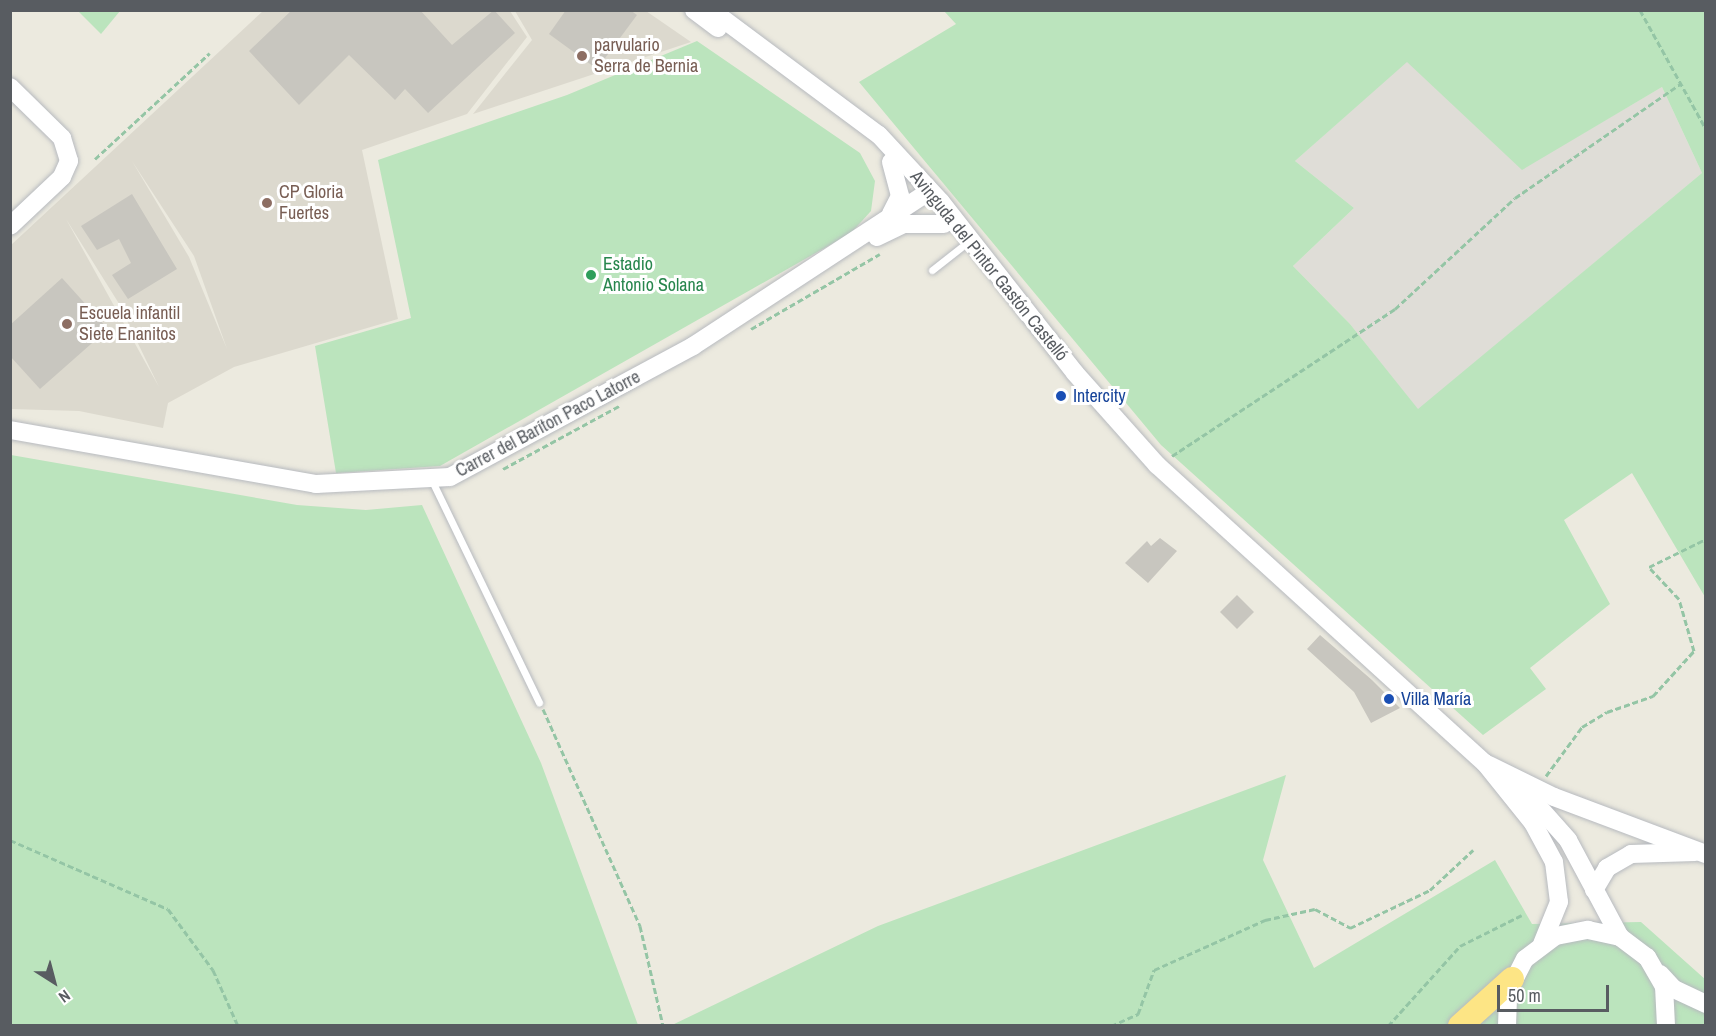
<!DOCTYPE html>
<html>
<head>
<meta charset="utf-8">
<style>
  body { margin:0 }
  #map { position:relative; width:1716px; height:1036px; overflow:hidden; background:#eceadf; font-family:"Archivo Narrow",sans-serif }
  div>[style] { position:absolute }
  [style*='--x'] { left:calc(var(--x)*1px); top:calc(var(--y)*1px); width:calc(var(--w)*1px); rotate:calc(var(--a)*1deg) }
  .industrial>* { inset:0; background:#dfddd7 }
  .education>* { inset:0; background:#dcd9ce }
  .green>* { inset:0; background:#bbe4bd }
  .building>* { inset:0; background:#c8c6bf; transform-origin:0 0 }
  .path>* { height:3px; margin-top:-1.5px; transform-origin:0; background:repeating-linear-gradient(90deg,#94c5a5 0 6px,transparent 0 9px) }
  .roads { filter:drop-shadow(0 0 2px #b7babf) drop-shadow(0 0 2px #b7babf) }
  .lane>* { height:7px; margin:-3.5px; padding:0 3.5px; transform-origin:3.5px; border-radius:3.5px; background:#fff }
  .secondary>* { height:18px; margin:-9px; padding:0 9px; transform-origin:9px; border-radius:9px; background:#fff }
  .highway>* { height:24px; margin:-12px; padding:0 12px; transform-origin:12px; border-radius:12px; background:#fde585 }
  .dots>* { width:16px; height:16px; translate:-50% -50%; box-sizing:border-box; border:3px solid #fff; border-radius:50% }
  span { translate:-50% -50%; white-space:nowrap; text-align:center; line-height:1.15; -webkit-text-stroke:6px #fff; paint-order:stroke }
  .education-label { font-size:18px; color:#785e54 }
  .left { translate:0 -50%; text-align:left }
  .leisure-label { font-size:18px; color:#27864d }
  .street-label { font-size:18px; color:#585c61 }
  .transit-label { font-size:18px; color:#164399 }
  .frame { position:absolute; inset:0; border:12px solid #585c61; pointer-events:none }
  .north { position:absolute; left:24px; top:952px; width:60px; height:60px; -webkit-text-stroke:4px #fff; paint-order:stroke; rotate:144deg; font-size:16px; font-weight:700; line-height:24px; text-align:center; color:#585c61 }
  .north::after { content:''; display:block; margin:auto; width:21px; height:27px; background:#585c61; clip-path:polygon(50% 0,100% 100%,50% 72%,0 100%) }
  .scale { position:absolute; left:1497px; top:985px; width:112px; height:27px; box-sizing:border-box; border:3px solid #585c61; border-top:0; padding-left:8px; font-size:18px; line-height:21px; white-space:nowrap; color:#585c61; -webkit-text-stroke:4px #fff; paint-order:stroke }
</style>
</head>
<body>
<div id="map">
  <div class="industrial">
    <i style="clip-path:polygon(1407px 61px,1522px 169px,1662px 87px,1702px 173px,1418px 410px,1350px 324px,1293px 266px,1354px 208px,1295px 161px)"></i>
  </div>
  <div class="education">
    <i style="clip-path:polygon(evenodd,263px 11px,510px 11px,527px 37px,467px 114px,362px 150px,398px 319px,234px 367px,168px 403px,163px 428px,79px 411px,11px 409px,11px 245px,263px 11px,132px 161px,194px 256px,227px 349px,189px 257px,132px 161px,263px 11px,66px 219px,118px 302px,159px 387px,66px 219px)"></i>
    <i style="clip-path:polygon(515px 11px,646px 11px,691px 42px,473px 114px,532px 40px)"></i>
  </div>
  <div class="green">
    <i style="clip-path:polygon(78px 11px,120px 11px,101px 34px)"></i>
    <i style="clip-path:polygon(evenodd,944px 11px,1705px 11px,1705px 597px,1632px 473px,1564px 520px,1610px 604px,1530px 668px,1546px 689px,1483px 735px,1161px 445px,859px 82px,956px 24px,944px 11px,1407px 62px,1522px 170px,1662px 87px,1702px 173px,1418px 409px,1350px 324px,1293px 266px,1354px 208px,1295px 161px,1407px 62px)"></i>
    <i style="clip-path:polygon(697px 41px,860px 153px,875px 181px,871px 211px,851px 233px,440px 466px,336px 473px,315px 346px,411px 318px,378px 160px,567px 95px)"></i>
    <i style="clip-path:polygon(11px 455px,297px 505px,366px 510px,422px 505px,541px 763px,638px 1025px,11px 1025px)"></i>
    <i style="clip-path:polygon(1286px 775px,1263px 860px,1314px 968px,1495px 860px,1532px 924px,1641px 922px,1706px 980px,1705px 1026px,670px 1026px,878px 926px)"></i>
  </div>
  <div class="building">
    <i style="clip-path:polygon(292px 10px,420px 10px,452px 45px,494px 10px,515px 33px,428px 113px,405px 89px,395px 100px,349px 55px,299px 105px,249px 51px)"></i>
    <i style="clip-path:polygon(566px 10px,630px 10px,637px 15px,597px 69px,549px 34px)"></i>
    <i style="clip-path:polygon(132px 194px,177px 269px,128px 299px,112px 275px,131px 263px,119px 239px,97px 250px,81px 226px)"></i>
    <i style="clip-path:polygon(62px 278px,108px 329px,40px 389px,10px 356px,10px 325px)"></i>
    <i style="clip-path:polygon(1160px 538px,1177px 551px,1148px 583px,1125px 563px,1147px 541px,1151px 546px)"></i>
    <i style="left:1237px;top:595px;width:24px;height:24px;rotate:45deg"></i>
    <i style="clip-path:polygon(1320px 635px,1372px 680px,1400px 708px,1371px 723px,1354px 692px,1307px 649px)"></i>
  </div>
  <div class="path">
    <i style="--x:1640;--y:10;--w:136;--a:61"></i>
    <i style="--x:95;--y:159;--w:156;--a:-42.7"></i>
    <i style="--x:751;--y:329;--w:149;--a:-30.2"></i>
    <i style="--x:1172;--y:456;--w:267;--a:-33.4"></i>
    <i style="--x:1395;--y:309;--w:163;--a:-42.8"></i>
    <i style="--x:1515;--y:198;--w:201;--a:-34.6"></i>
    <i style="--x:503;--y:469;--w:132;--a:-28.5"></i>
    <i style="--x:543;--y:709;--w:238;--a:65.9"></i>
    <i style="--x:640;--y:926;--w:103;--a:77"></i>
    <i style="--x:1546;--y:776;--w:61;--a:-53.7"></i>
    <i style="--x:1582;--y:727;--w:29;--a:-31"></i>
    <i style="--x:1607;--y:712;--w:49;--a:-19.2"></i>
    <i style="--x:1653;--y:696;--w:61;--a:-47.7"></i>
    <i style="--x:1694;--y:651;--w:54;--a:-106.1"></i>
    <i style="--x:1679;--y:599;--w:44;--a:-133.2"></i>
    <i style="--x:1649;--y:567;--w:64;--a:-26.2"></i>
    <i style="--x:10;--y:840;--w:172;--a:23.6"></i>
    <i style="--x:168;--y:909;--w:76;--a:53.6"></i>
    <i style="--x:213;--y:970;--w:61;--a:65.9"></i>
    <i style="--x:1111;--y:1026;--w:30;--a:-24"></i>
    <i style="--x:1138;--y:1014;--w:47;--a:-70"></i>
    <i style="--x:1154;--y:970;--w:122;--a:-24.2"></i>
    <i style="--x:1265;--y:920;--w:51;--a:-12.4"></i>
    <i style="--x:1315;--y:909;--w:40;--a:28"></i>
    <i style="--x:1350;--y:928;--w:89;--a:-25.4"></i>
    <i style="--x:1430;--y:890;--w:59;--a:-42.9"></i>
    <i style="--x:1388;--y:1026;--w:108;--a:-48"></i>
    <i style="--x:1460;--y:946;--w:69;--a:-26.6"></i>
  </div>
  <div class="roads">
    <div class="lane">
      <i style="--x:932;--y:270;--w:37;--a:-38"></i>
      <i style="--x:432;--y:481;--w:246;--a:64.2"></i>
    </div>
    <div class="secondary">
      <i style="--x:694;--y:10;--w:30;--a:37"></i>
      <i style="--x:711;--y:10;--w:209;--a:36.7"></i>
      <i style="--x:879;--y:135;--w:91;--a:47.2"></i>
      <i style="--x:941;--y:202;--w:217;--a:51.9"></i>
      <i style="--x:1075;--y:373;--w:123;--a:48.3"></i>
      <i style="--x:1157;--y:465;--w:443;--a:42.3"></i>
      <i style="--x:1485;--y:763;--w:77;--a:51.3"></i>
      <i style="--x:1533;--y:823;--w:44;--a:61.7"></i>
      <i style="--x:1554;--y:862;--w:40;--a:82.9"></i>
      <i style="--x:1559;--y:902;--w:45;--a:112"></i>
      <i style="--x:10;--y:87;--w:73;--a:44.4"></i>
      <i style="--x:62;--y:138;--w:24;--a:73"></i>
      <i style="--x:69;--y:161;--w:17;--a:114"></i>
      <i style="--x:62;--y:177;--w:71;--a:136.7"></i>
      <i style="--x:891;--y:162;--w:35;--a:75"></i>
      <i style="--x:900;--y:196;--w:20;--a:117"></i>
      <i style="--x:877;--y:237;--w:30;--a:-26"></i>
      <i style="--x:904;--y:224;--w:40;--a:0"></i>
      <i style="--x:10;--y:430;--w:311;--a:10"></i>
      <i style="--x:316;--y:484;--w:134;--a:-3"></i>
      <i style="--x:450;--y:477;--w:276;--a:-28.3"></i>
      <i style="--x:693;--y:346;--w:274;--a:-33.2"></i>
      <i style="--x:1489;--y:765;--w:72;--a:26.2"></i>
      <i style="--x:1554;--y:797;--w:162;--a:20.6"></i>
      <i style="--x:1521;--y:787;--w:71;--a:48.4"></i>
      <i style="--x:1568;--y:840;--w:110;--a:61.8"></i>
      <i style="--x:1594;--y:890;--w:26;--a:-59"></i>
      <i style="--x:1607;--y:868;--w:28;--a:-30"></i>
      <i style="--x:1631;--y:854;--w:64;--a:-1.8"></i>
      <i style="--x:1660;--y:974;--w:21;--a:47"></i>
      <i style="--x:1674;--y:989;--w:35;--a:25"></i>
      <i style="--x:1507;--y:1026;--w:34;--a:-88"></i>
      <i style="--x:1508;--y:992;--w:37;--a:-63"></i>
      <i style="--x:1525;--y:959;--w:39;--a:-37"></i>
      <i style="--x:1556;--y:936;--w:33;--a:-11"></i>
      <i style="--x:1588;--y:930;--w:33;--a:12"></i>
      <i style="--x:1620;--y:937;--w:34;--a:37"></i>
      <i style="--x:1647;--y:957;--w:34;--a:60"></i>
      <i style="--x:1664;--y:986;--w:40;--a:87.1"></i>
    </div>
    <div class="highway">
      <i style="--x:1460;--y:1026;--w:70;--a:-42.1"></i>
    </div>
  </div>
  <div class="dots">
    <i style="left:582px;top:56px;background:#8d6e63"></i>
    <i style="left:267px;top:203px;background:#8d6e63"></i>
    <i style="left:591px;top:275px;background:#2e9e5b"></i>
    <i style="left:67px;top:324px;background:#8d6e63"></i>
    <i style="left:1061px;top:396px;background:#1a4fb4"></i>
    <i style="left:1389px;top:699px;background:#1a4fb4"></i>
  </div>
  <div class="education-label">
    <span class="left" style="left:594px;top:56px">parvulario<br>Serra de Bernia</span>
    <span class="left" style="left:279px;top:203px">CP Gloria<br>Fuertes</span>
    <span class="left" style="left:79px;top:324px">Escuela infantil<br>Siete Enanitos</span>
  </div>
  <div class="leisure-label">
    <span class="left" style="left:603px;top:275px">Estadio<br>Antonio Solana</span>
  </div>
  <div class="street-label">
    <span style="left:989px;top:266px;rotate:51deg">Avinguda del Pintor Gastón Castelló</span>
    <span style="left:548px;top:424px;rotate:-28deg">Carrer del Baríton Paco Latorre</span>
  </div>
  <div class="transit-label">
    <span class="left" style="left:1073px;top:396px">Intercity</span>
    <span class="left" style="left:1401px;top:699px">Villa María</span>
  </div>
  <div class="frame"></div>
  <div class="north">N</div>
  <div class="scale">50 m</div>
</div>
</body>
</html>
